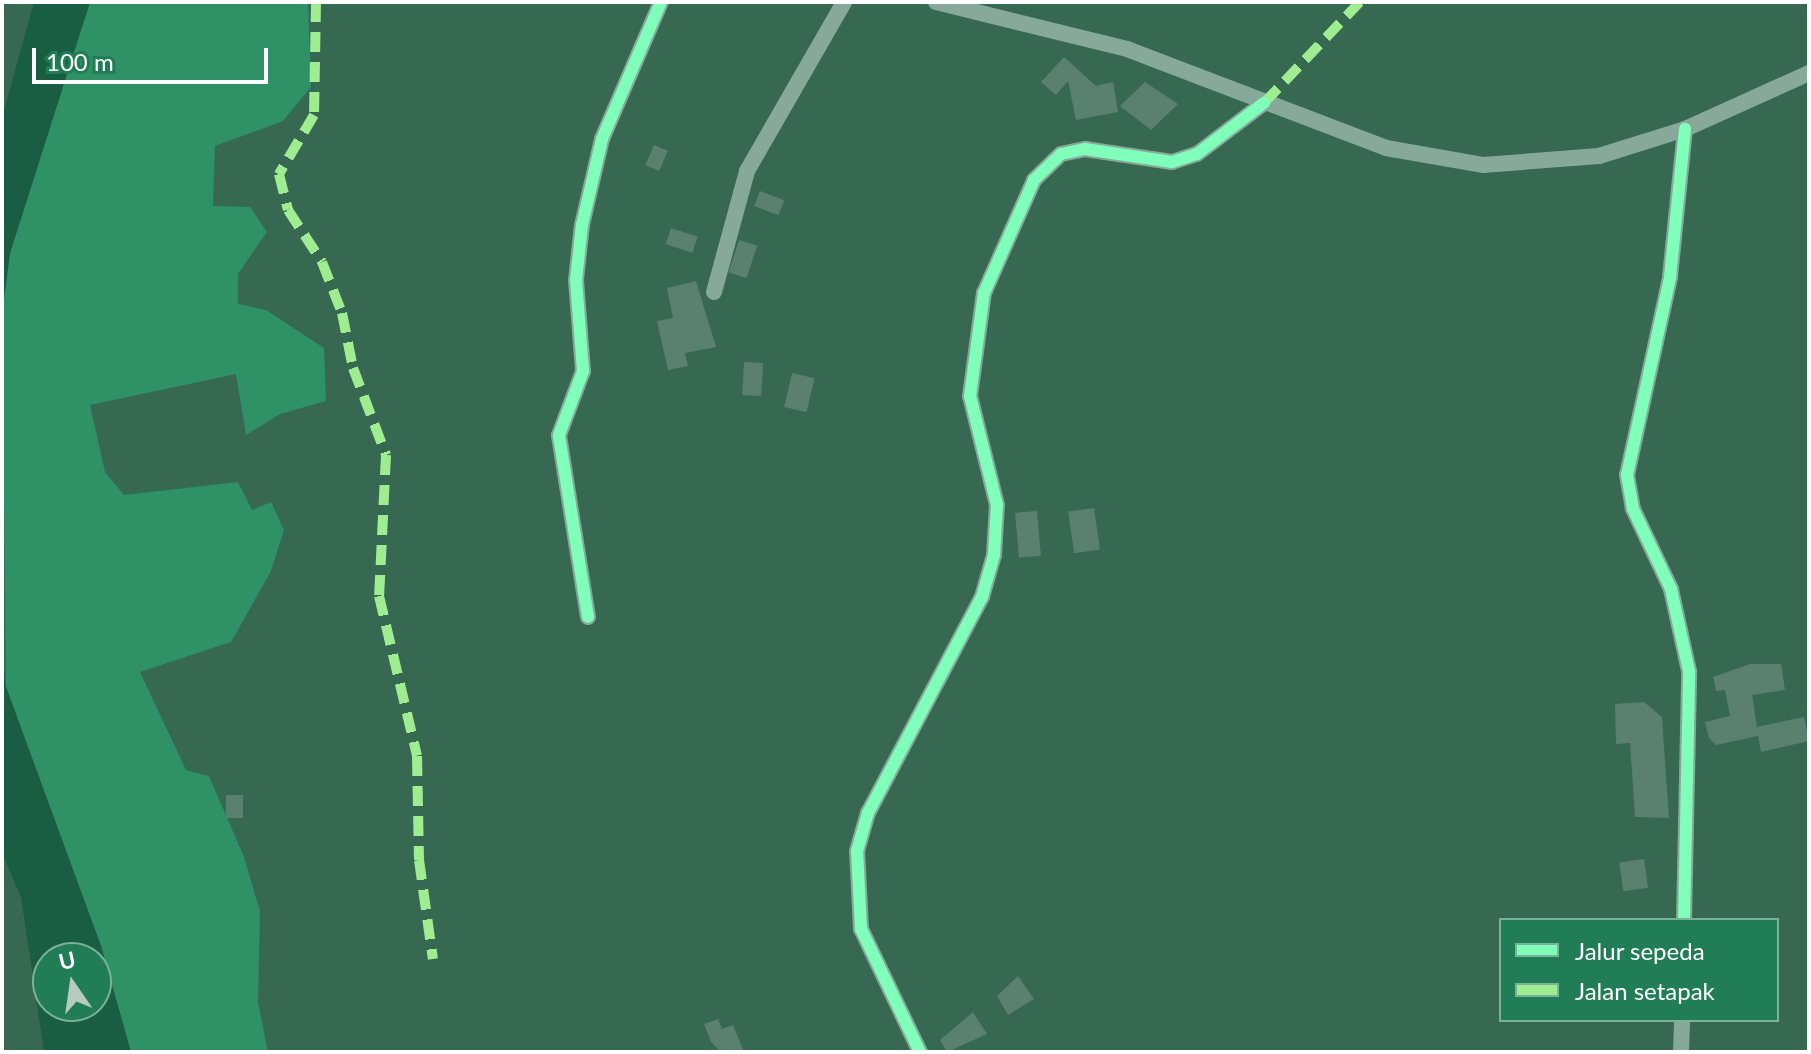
<!DOCTYPE html>
<html>
<head>
<meta charset="utf-8">
<style>
  body { margin:0 }
  #map { position:relative; width:1811px; height:1054px; overflow:hidden; background:#366852; font-family:Lato,sans-serif }
  div>[style] { position:absolute }
  [style*='--x'] { left:calc(var(--x)*1px); top:calc(var(--y)*1px); width:calc(var(--w)*1px); rotate:calc(var(--a)*1deg) }
  .green>* { inset:0; background:#2f9166 }
  .water>* { inset:0; background:#195e42 }
  .building>* { inset:0; background:#5a8170; transform-origin:0 0 }
  .street>* { height:16px; margin:-8px; padding:0 8px; transform-origin:8px; border-radius:8px; background:#87a999 }
  .quiet>* { height:10px; margin-top:-5px; transform-origin:0; background:repeating-linear-gradient(90deg,#9fed91 0 20px,transparent 0 30px) }
  .cycleway>* { height:12px; margin:-6px; padding:0 6px; transform-origin:6px; border-radius:6px; background:#80ffba }
  span { translate:-50% -50%; white-space:nowrap; text-align:center; line-height:1.15; -webkit-text-stroke:8px #217d56; paint-order:stroke }
  .frame { position:absolute; inset:0; border:4px solid #fff; pointer-events:none }
  .legend { position:absolute; left:1499px; top:918px; width:280px; height:104px; box-sizing:border-box; background:#217d56; border:2px solid #7ab19a; margin:0; padding:10px 14px; list-style:none; font-size:24px; color:#fff }
  .legend li { display:flex; align-items:center; gap:16px; height:40px }
  .legend b { width:40px; border:2px solid #7ab19a }
  .north { position:absolute; left:32px; top:942px; width:80px; height:80px; box-sizing:border-box; background:#217d56; border:2px solid #7ab19a; border-radius:50%; rotate:347deg; font-size:22px; font-weight:700; line-height:32px; text-align:center; color:#fff }
  .north::after { content:''; display:block; margin:auto; width:28px; height:36px; background:#b9cac2; clip-path:polygon(50% 0,100% 100%,50% 72%,0 100%) }
  .scale { position:absolute; left:32px; top:48px; width:236px; height:36px; box-sizing:border-box; border:4px solid #fff; border-top:0; padding-left:10px; font-size:24px; line-height:28px; white-space:nowrap; color:#fff; -webkit-text-stroke:6px #217d56; paint-order:stroke }
</style>
</head>
<body>
<div id="map">
  <div class="green">
    <i style="clip-path:polygon(90px 2px,308px 2px,311px 87px,283px 121px,215px 146px,213px 206px,250px 207px,267px 232px,238px 274px,238px 304px,266px 310px,324px 348px,326px 401px,280px 414px,246px 435px,236px 374px,90px 405px,105px 472px,124px 495px,238px 482px,252px 510px,271px 502px,284px 530px,271px 571px,231px 642px,140px 672px,186px 770px,209px 776px,244px 857px,260px 911px,258px 1002px,268px 1052px,131px 1052px,101px 946px,6px 687px,2px 314px,10px 253px)"></i>
  </div>
  <div class="water">
    <i style="clip-path:polygon(34px 2px,90px 2px,10px 253px,2px 314px,2px 118px)"></i>
    <i style="clip-path:polygon(evenodd,2px 657px,6px 687px,101px 946px,131px 1052px,44px 1052px,21px 897px,2px 853px,2px 657px,48px 958px,96px 958px,96px 1006px,48px 1006px,48px 958px)"></i>
  </div>
  <div class="building">
    <i style="clip-path:polygon(1064px 57px,1096px 86px,1113px 82px,1118px 112px,1076px 120px,1068px 81px,1056px 95px,1041px 82px)"></i>
    <i style="clip-path:polygon(1145px 82px,1178px 104px,1151px 130px,1120px 106px)"></i>
    <i style="left:654px;top:145px;width:15px;height:22px;rotate:23deg"></i>
    <i style="left:760px;top:191px;width:26px;height:16px;rotate:21deg"></i>
    <i style="left:671px;top:228px;width:28px;height:17px;rotate:18deg"></i>
    <i style="left:739px;top:240px;width:19px;height:34px;rotate:18deg"></i>
    <i style="clip-path:polygon(696px 281px,716px 347px,685px 353px,688px 366px,668px 370px,657px 321px,673px 318px,667px 288px)"></i>
    <i style="left:744px;top:362px;width:19px;height:33px;rotate:3deg"></i>
    <i style="left:792px;top:373px;width:23px;height:35px;rotate:13deg"></i>
    <i style="left:1094px;top:508px;width:42px;height:26px;rotate:82deg"></i>
    <i style="left:1037px;top:511px;width:45px;height:22px;rotate:85deg"></i>
    <i style="clip-path:polygon(1750px 664px,1781px 664px,1785px 690px,1752px 695px,1757px 727px,1804px 717px,1809px 741px,1761px 752px,1758px 736px,1716px 745px,1709px 738px,1705px 722px,1730px 716px,1725px 690px,1716px 691px,1713px 677px)"></i>
    <i style="clip-path:polygon(1644px 702px,1662px 717px,1669px 818px,1635px 817px,1630px 743px,1616px 744px,1615px 704px)"></i>
    <i style="left:226px;top:795px;width:17px;height:23px"></i>
    <i style="left:1644px;top:859px;width:29px;height:25px;rotate:82deg"></i>
    <i style="clip-path:polygon(1018px 976px,1034px 999px,1008px 1015px,997px 996px)"></i>
    <i style="clip-path:polygon(973px 1012px,987px 1034px,947px 1052px,940px 1040px)"></i>
    <i style="clip-path:polygon(718px 1019px,722px 1029px,733px 1025px,744px 1052px,721px 1052px,711px 1042px,704px 1024px)"></i>
  </div>
  <div class="street">
    <i style="--x:936;--y:2;--w:197;--a:13.8"></i>
    <i style="--x:1127;--y:49;--w:277;--a:20.9"></i>
    <i style="--x:1386;--y:148;--w:98;--a:9.9"></i>
    <i style="--x:1483;--y:165;--w:116;--a:-4.4"></i>
    <i style="--x:1599;--y:156;--w:90;--a:-17.4"></i>
    <i style="--x:1685;--y:129;--w:136;--a:-24.3"></i>
    <i style="--x:714;--y:292;--w:125;--a:-74.7"></i>
    <i style="--x:747;--y:171;--w:195;--a:-60.1"></i>
    <i style="--x:588;--y:617;--w:184;--a:-99.1"></i>
    <i style="--x:559;--y:435;--w:68;--a:-69.4"></i>
    <i style="--x:583;--y:371;--w:91;--a:-94.4"></i>
    <i style="--x:576;--y:280;--w:55;--a:-83.8"></i>
    <i style="--x:582;--y:225;--w:88;--a:-76.9"></i>
    <i style="--x:602;--y:139;--w:149;--a:-66.7"></i>
    <i style="--x:1684;--y:920;--w:249;--a:-88.8"></i>
    <i style="--x:1689;--y:671;--w:84;--a:-102.4"></i>
    <i style="--x:1671;--y:589;--w:89;--a:-115.4"></i>
    <i style="--x:1633;--y:509;--w:35;--a:-100"></i>
    <i style="--x:1627;--y:475;--w:203;--a:-77.7"></i>
    <i style="--x:1670;--y:277;--w:149;--a:-84.2"></i>
    <i style="--x:920;--y:1052;--w:136;--a:-115.6"></i>
    <i style="--x:861;--y:929;--w:78;--a:-92.9"></i>
    <i style="--x:857;--y:851;--w:40;--a:-74"></i>
    <i style="--x:868;--y:813;--w:244;--a:-62.2"></i>
    <i style="--x:982;--y:597;--w:44;--a:-74.1"></i>
    <i style="--x:994;--y:555;--w:50;--a:-86.6"></i>
    <i style="--x:997;--y:505;--w:112;--a:-103.9"></i>
    <i style="--x:970;--y:396;--w:104;--a:-82.3"></i>
    <i style="--x:984;--y:293;--w:124;--a:-66.1"></i>
    <i style="--x:1034;--y:180;--w:37;--a:-44"></i>
    <i style="--x:1061;--y:154;--w:25;--a:-12"></i>
    <i style="--x:1085;--y:149;--w:88;--a:8.5"></i>
    <i style="--x:1172;--y:162;--w:26;--a:-18"></i>
    <i style="--x:1197;--y:154;--w:84;--a:-37.3"></i>
    <i style="--x:1681;--y:1052;--w:32;--a:-88"></i>
  </div>
  <div class="quiet">
    <i style="--x:316;--y:2;--w:113;--a:91"></i>
    <i style="--x:314;--y:115;--w:69;--a:120.7"></i>
    <i style="--x:279;--y:174;--w:37;--a:76"></i>
    <i style="--x:288;--y:210;--w:62;--a:56.8"></i>
    <i style="--x:322;--y:262;--w:55;--a:68.6"></i>
    <i style="--x:342;--y:313;--w:56;--a:78.7"></i>
    <i style="--x:353;--y:368;--w:93;--a:69.2"></i>
    <i style="--x:386;--y:455;--w:141;--a:92.8"></i>
    <i style="--x:379;--y:596;--w:164;--a:76.6"></i>
    <i style="--x:417;--y:756;--w:104;--a:88.9"></i>
    <i style="--x:419;--y:860;--w:100;--a:82"></i>
    <i style="--x:1264;--y:103;--w:139;--a:-46.5"></i>
  </div>
  <div class="cycleway">
    <i style="--x:588;--y:617;--w:184;--a:-99.1"></i>
    <i style="--x:559;--y:435;--w:68;--a:-69.4"></i>
    <i style="--x:583;--y:371;--w:91;--a:-94.4"></i>
    <i style="--x:576;--y:280;--w:55;--a:-83.8"></i>
    <i style="--x:582;--y:225;--w:88;--a:-76.9"></i>
    <i style="--x:602;--y:139;--w:149;--a:-66.7"></i>
    <i style="--x:1684;--y:920;--w:249;--a:-88.8"></i>
    <i style="--x:1689;--y:671;--w:84;--a:-102.4"></i>
    <i style="--x:1671;--y:589;--w:89;--a:-115.4"></i>
    <i style="--x:1633;--y:509;--w:35;--a:-100"></i>
    <i style="--x:1627;--y:475;--w:203;--a:-77.7"></i>
    <i style="--x:1670;--y:277;--w:149;--a:-84.2"></i>
    <i style="--x:920;--y:1052;--w:136;--a:-115.6"></i>
    <i style="--x:861;--y:929;--w:78;--a:-92.9"></i>
    <i style="--x:857;--y:851;--w:40;--a:-74"></i>
    <i style="--x:868;--y:813;--w:244;--a:-62.2"></i>
    <i style="--x:982;--y:597;--w:44;--a:-74.1"></i>
    <i style="--x:994;--y:555;--w:50;--a:-86.6"></i>
    <i style="--x:997;--y:505;--w:112;--a:-103.9"></i>
    <i style="--x:970;--y:396;--w:104;--a:-82.3"></i>
    <i style="--x:984;--y:293;--w:124;--a:-66.1"></i>
    <i style="--x:1034;--y:180;--w:37;--a:-44"></i>
    <i style="--x:1061;--y:154;--w:25;--a:-12"></i>
    <i style="--x:1085;--y:149;--w:88;--a:8.5"></i>
    <i style="--x:1172;--y:162;--w:26;--a:-18"></i>
    <i style="--x:1197;--y:154;--w:84;--a:-37.3"></i>
  </div>
  <div class="frame"></div>
  <ul class="legend">
  <li><b style="height:10px;background:#80ffba"></b>Jalur sepeda</li>
  <li><b style="height:10px;background:#9fed91"></b>Jalan setapak</li>
  </ul>
  <div class="north">U</div>
  <div class="scale">100 m</div>
</div>
</body>
</html>
